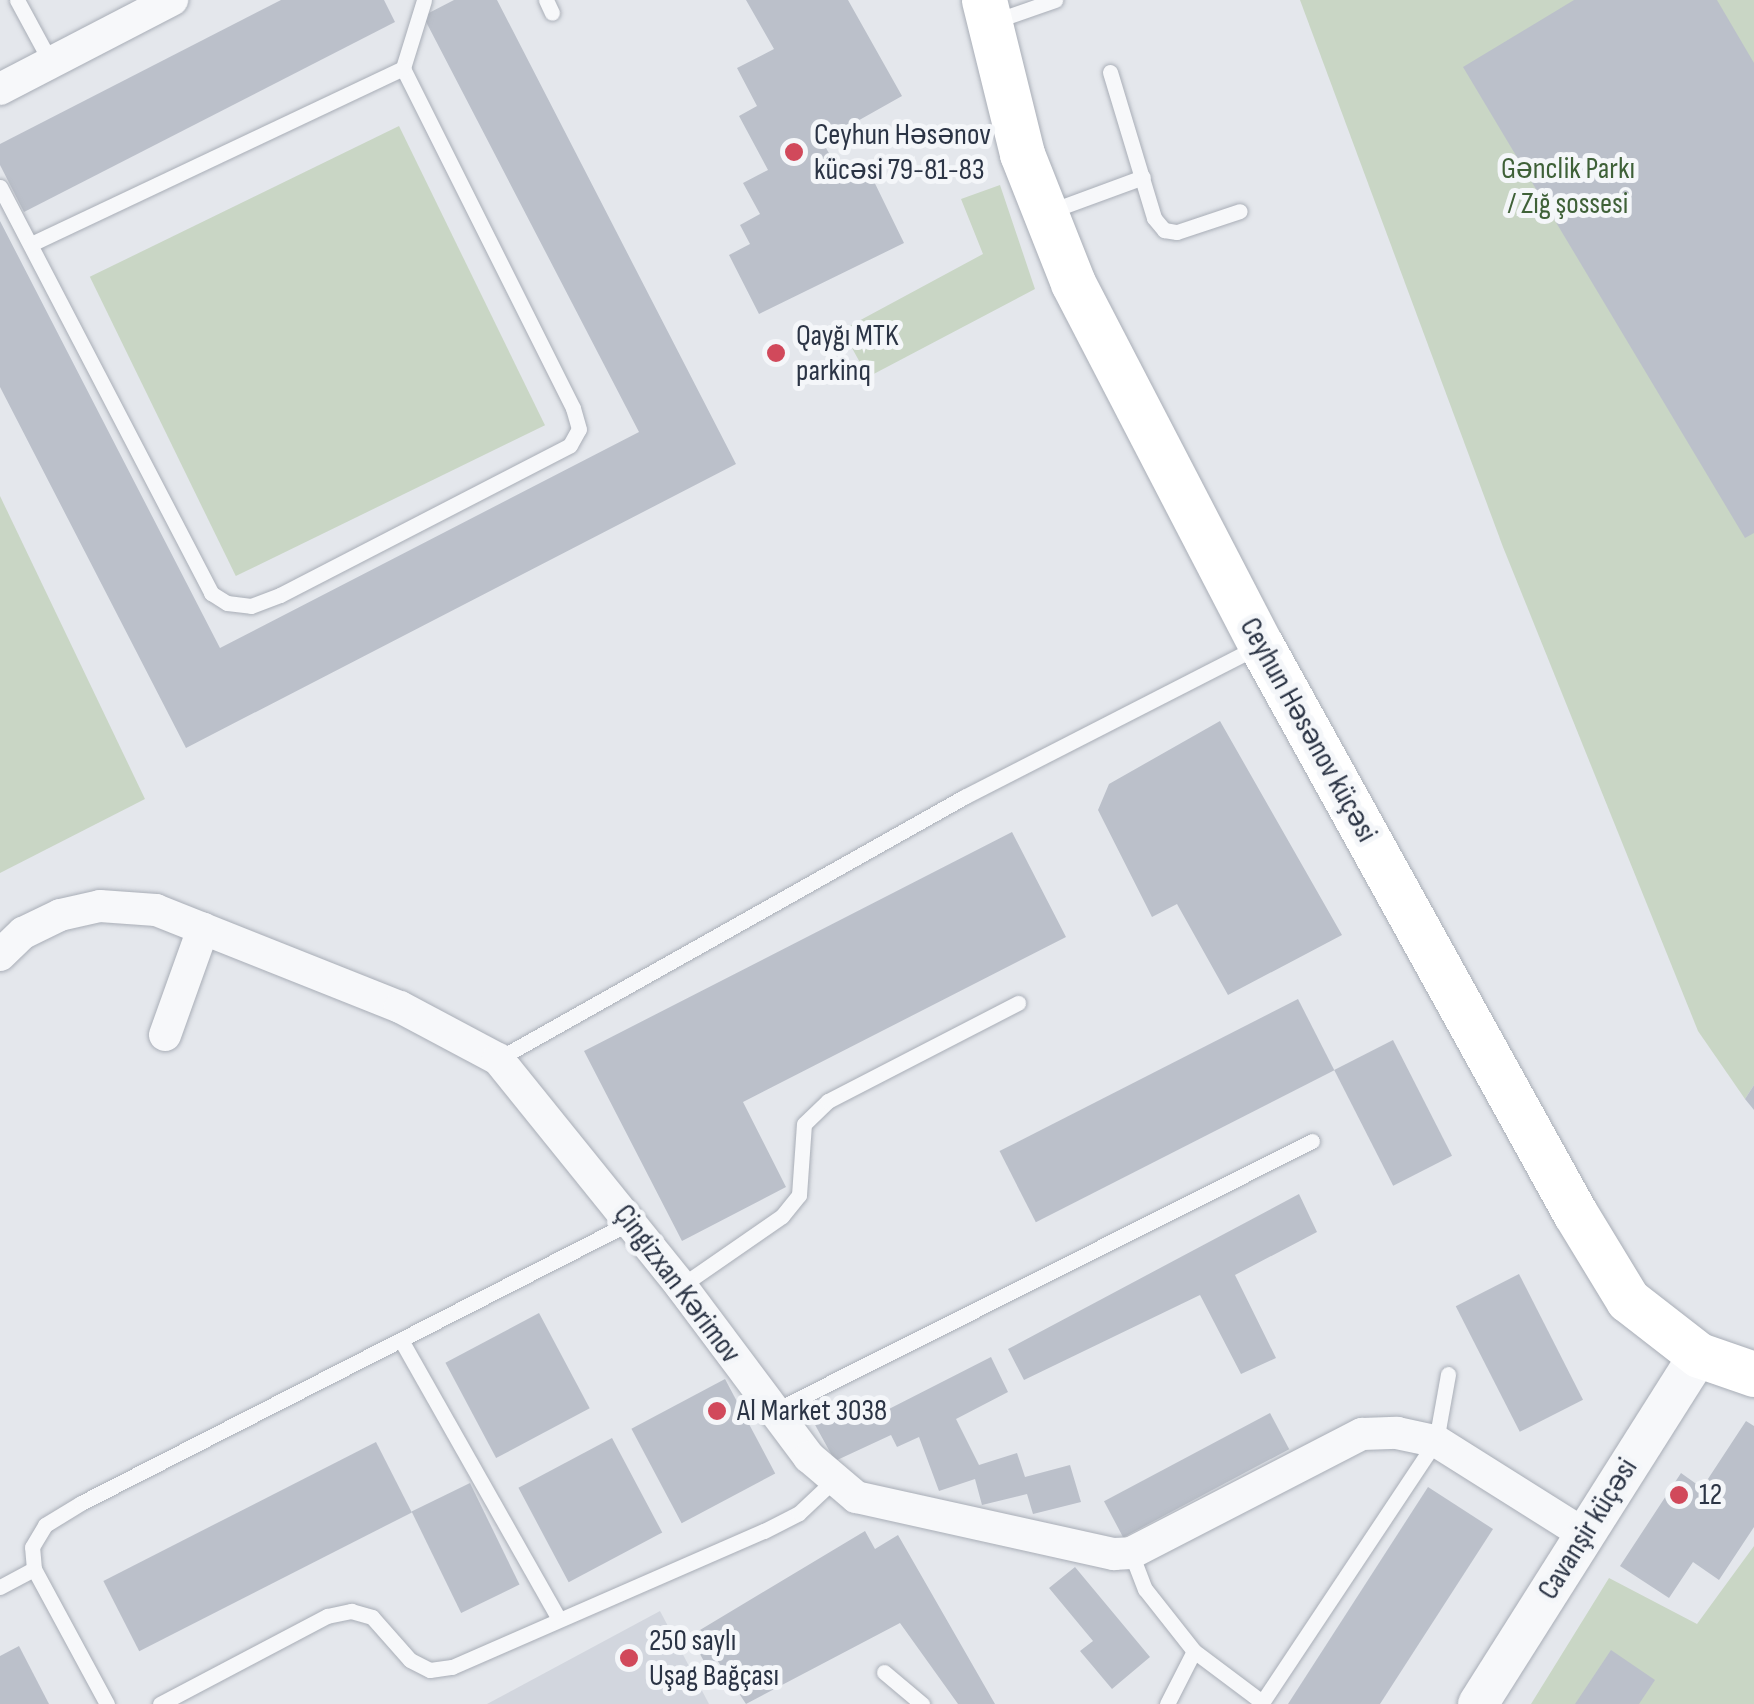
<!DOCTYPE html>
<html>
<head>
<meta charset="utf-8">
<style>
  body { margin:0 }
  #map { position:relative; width:1754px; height:1704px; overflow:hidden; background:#e4e7ec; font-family:"Sofia Sans Condensed",sans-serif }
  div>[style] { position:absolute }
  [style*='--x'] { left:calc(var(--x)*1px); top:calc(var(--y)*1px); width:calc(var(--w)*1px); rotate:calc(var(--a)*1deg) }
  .built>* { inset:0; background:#d2d6de }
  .green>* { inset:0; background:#c9d6c5; transform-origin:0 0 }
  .building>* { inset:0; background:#bbc0ca; transform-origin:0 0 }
  .roads { filter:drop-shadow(0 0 2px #a9aeb7) drop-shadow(0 0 2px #a9aeb7) }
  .service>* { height:15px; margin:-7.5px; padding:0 7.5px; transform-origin:7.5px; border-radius:7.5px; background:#f7f8fa }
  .minor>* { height:32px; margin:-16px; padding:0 16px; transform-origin:16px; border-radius:16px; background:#f7f8fa }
  .tertiary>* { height:40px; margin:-20px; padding:0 20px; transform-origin:20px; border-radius:20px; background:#f7f8fa }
  .secondary>* { height:45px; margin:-22.5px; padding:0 22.5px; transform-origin:22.5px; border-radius:22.5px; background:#fff }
  .dots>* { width:28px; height:28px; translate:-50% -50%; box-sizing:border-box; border:5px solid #f4f6f9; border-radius:50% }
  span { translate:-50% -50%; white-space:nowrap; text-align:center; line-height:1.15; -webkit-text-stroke:10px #f4f6f9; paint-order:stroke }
  .poi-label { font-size:30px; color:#2b3445 }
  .left { translate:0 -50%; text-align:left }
  .park-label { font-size:30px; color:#3f6138 }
  .street-label { font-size:30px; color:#2b3445 }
</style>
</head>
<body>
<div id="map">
  <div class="built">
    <i style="clip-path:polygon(660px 1611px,709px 1704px,487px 1704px)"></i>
  </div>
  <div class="green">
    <i style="clip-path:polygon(1300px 0,1754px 0,1754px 1085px,1745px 1099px,1698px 1031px,1503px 547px)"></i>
    <i style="left:399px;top:126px;width:333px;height:344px;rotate:64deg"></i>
    <i style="clip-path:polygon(1000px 185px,1035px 289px,868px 377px,842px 330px,983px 254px,961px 199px)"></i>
    <i style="clip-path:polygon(0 496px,145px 799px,0 873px)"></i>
    <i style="clip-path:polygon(1754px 1546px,1754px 1704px,1531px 1704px,1609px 1578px,1697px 1624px)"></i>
  </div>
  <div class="building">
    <i style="clip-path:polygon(281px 0,384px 0,395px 22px,24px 212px,0 165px,0 144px)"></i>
    <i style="clip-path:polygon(454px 0,497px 0,736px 464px,186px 748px,0 387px,0 221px,220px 648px,639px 432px,423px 16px)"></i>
    <i style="clip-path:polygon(746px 0,848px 0,902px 96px,822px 141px,842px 176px,865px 163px,904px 243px,759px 314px,729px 255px,750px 244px,740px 225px,760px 214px,743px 183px,768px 170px,739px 116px,757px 106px,737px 68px,774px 49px)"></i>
    <i style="clip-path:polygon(1574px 0,1717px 0,1754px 63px,1754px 533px,1745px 538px,1463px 67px)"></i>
    <i style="clip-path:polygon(1220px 721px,1342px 935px,1228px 995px,1177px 904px,1152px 917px,1098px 810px,1109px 784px)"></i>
    <i style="clip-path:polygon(1012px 832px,1066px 937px,743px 1102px,786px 1187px,682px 1241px,584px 1051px)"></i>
    <i style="left:1298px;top:999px;width:80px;height:335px;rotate:63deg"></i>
    <i style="left:1393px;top:1040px;width:130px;height:66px;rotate:63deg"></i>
    <i style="clip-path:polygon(1754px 1085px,1754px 1110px,1745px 1099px)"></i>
    <i style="clip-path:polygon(1299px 1194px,1317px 1232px,1235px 1275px,1276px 1358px,1241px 1374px,1200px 1295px,1024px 1380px,1008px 1349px)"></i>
    <i style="left:1519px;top:1274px;width:141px;height:71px;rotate:63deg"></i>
    <i style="left:539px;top:1313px;width:108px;height:106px;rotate:62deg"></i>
    <i style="clip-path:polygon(991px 1357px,1008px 1392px,956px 1419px,979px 1465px,1017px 1453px,1025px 1477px,1070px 1465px,1081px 1502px,1033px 1514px,1027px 1494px,982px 1505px,975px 1479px,939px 1491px,919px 1437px,897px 1447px,891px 1435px,835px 1461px,814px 1423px,854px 1401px,858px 1410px,878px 1399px,885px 1411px)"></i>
    <i style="left:725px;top:1379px;width:107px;height:106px;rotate:62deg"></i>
    <i style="left:1270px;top:1413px;width:41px;height:188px;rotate:62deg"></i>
    <i style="clip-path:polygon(1746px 1421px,1754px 1426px,1754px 1527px,1719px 1580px,1693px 1562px,1669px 1598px,1620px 1566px,1681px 1473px,1702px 1488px)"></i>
    <i style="left:612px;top:1438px;width:107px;height:106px;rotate:62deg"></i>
    <i style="left:376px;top:1442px;width:79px;height:306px;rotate:63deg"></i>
    <i style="left:470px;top:1483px;width:113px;height:65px;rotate:64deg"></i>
    <i style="clip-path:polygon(1428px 1487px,1493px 1529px,1380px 1704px,1288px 1704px)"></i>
    <i style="clip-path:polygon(865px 1531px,875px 1549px,898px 1535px,995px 1704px,958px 1704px,900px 1623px,746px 1704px,717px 1660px,706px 1665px,690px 1636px)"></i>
    <i style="clip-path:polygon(1075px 1567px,1150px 1657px,1112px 1689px,1080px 1651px,1093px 1641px,1049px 1588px)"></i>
    <i style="clip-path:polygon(19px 1646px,49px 1704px,0 1704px,0 1656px)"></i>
    <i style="clip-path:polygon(1611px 1650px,1655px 1680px,1639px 1704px,1575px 1704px)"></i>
  </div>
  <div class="roads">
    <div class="service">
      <i style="--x:17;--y:0;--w:72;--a:61.6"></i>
      <i style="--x:546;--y:0;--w:14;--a:65"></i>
      <i style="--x:992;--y:22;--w:67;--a:-19.2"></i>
      <i style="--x:1110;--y:72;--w:152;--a:73.2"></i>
      <i style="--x:1154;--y:218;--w:16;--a:50"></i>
      <i style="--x:1164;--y:230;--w:13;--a:9"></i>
      <i style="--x:1177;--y:232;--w:66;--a:-18.4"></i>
      <i style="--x:0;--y:187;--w:458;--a:62.5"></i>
      <i style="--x:211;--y:593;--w:19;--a:32"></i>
      <i style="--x:227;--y:603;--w:24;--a:7"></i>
      <i style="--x:251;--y:606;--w:31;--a:-21"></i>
      <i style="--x:280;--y:595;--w:326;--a:-27.3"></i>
      <i style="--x:570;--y:445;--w:18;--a:-61"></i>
      <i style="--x:579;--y:429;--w:22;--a:-106"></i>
      <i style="--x:573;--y:408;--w:380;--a:-116.6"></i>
      <i style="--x:403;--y:68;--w:71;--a:-72.8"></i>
      <i style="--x:1048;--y:212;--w:101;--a:-20.2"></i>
      <i style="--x:31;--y:244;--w:412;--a:-25.3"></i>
      <i style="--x:498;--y:1059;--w:535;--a:-29.35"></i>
      <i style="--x:964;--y:797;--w:331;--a:-27.1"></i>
      <i style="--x:681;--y:1286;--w:123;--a:-34.7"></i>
      <i style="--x:782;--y:1216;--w:27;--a:-51"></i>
      <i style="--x:799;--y:1195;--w:71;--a:-86"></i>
      <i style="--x:804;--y:1124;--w:33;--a:-44"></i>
      <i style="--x:828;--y:1101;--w:214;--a:-27.3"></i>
      <i style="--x:401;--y:1340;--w:319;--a:60.5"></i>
      <i style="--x:774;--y:1411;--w:602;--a:-26.65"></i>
      <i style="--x:1131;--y:1553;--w:39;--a:69"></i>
      <i style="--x:1145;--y:1589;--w:79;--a:51.7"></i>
      <i style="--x:1194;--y:1651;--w:85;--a:36.9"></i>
      <i style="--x:0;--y:1587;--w:38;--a:-28"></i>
      <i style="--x:884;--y:1672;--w:50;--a:40.1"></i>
      <i style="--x:107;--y:1704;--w:153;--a:-118.4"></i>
      <i style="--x:34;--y:1569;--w:22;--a:-95"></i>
      <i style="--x:32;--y:1547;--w:26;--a:-59"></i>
      <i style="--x:45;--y:1525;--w:42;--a:-31.4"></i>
      <i style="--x:81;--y:1503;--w:618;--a:-27.06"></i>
      <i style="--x:160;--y:1704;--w:189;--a:-27.8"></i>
      <i style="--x:327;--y:1616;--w:25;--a:-12"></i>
      <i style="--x:351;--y:1611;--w:22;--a:16"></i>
      <i style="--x:372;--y:1617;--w:57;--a:48.5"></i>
      <i style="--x:410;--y:1660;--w:22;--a:27"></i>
      <i style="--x:430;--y:1670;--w:22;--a:-8"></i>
      <i style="--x:452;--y:1667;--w:340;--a:-23.6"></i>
      <i style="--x:764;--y:1531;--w:39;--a:-27"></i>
      <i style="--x:799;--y:1513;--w:47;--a:-43.3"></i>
      <i style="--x:1167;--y:1704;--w:59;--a:-63"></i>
      <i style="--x:1261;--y:1704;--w:316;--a:-56.4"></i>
      <i style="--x:1436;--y:1441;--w:68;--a:-79.8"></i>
    </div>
    <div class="minor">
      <i style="--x:0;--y:89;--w:194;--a:-27.4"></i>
      <i style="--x:0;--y:955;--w:32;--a:-44"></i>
      <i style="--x:23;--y:933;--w:41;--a:-25.9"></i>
      <i style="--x:60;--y:915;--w:41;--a:-12.7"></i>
      <i style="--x:100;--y:906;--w:56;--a:4.1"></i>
      <i style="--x:156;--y:910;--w:263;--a:21.7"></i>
      <i style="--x:400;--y:1007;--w:111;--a:28"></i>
      <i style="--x:498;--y:1059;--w:292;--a:51.1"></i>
      <i style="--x:681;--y:1286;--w:214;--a:53.2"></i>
      <i style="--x:809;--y:1457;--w:62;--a:40.4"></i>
      <i style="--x:856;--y:1497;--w:264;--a:12.5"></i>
      <i style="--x:1114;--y:1554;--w:17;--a:-3"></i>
      <i style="--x:1131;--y:1553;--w:260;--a:-27.3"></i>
      <i style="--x:1362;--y:1434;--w:35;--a:-2"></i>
      <i style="--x:1397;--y:1433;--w:40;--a:12"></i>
      <i style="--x:1436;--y:1441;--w:176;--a:32.2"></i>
      <i style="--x:165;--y:1035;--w:113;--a:-70.3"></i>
    </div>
    <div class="tertiary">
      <i style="--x:1478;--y:1704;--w:413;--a:-57.7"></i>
    </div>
    <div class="secondary">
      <i style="--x:984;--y:0;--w:159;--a:76.1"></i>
      <i style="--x:1022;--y:154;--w:139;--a:68.4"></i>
      <i style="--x:1073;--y:283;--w:408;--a:62.6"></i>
      <i style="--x:1261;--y:645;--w:649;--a:61.07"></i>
      <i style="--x:1575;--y:1213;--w:102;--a:58.7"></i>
      <i style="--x:1628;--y:1300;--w:90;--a:37.8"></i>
      <i style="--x:1699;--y:1355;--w:58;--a:19.1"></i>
    </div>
  </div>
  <div class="dots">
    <i style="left:794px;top:152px;background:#d1495b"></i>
    <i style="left:776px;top:353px;background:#d1495b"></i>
    <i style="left:717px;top:1411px;background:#d1495b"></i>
    <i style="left:1679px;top:1495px;background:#d1495b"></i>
    <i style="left:629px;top:1658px;background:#d1495b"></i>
  </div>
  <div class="poi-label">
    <span class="left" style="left:814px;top:152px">Ceyhun Həsənov<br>kücəsi 79-81-83</span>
    <span class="left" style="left:796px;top:353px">Qayğı MTK<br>parkinq</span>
    <span class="left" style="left:737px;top:1411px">Al Market 3038</span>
    <span class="left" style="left:1699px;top:1495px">12</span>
    <span class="left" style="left:649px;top:1658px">250 saylı<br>Uşag Bağçası</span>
  </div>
  <div class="park-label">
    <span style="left:1568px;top:186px">Gənclik Parkı<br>/ Zığ şossesi</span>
  </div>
  <div class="street-label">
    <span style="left:1308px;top:730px;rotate:61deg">Ceyhun Həsənov küçəsi</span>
    <span style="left:677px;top:1284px;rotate:53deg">Çingizxan Kərimov</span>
    <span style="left:1588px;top:1529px;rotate:-58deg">Cavanşir küçəsi</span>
  </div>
</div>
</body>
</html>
